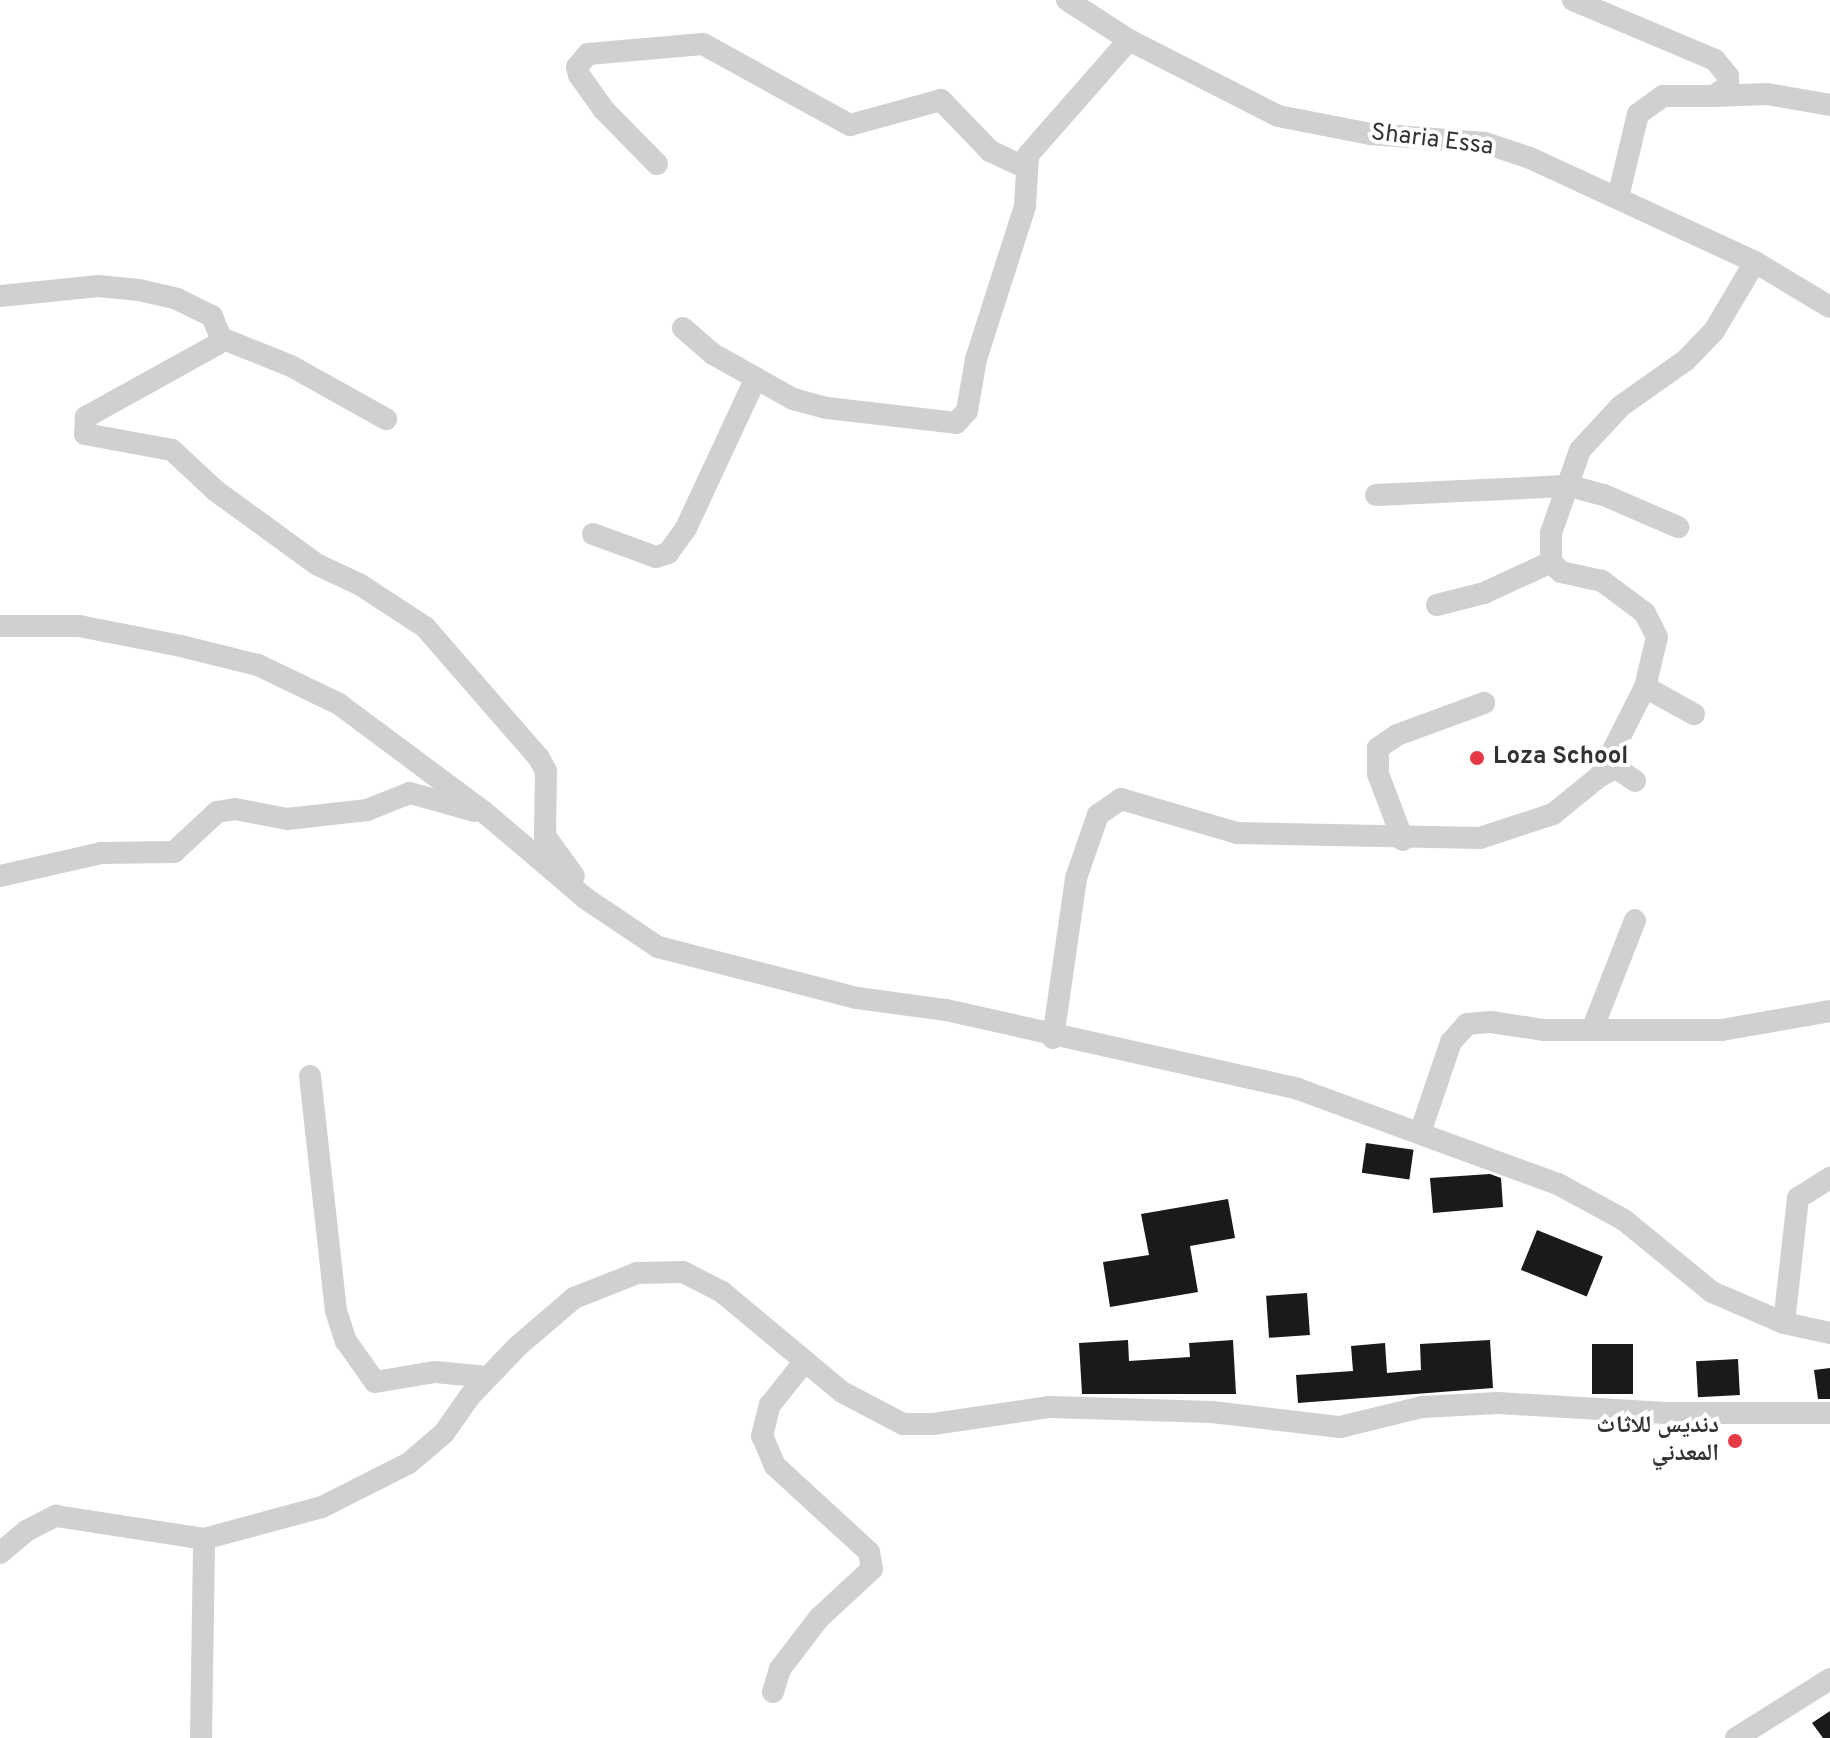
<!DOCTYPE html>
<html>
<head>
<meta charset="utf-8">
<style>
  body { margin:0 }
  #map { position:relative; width:1830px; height:1738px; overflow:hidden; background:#fff; font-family:Overpass,"Noto Naskh Arabic",sans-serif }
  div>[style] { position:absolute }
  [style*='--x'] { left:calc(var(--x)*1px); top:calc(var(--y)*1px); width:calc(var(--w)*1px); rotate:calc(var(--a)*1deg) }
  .building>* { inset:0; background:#1a1a1a; transform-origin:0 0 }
  .minor>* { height:22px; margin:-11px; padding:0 11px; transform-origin:11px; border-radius:11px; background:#d0d0d0 }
  .dots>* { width:22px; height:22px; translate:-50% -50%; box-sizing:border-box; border:4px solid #fff; border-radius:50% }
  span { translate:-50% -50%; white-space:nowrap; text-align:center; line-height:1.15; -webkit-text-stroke:8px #fff; paint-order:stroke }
  .street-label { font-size:24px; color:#333 }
  .poi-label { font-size:24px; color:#333; font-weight:700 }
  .left { translate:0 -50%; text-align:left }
  .right { translate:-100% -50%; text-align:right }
</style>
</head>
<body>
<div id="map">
  <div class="building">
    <i style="left:1366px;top:1143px;width:48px;height:30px;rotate:8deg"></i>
    <i style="clip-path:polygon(1490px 1174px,1501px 1178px,1503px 1207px,1433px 1213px,1430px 1178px)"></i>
    <i style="clip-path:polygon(1228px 1199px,1235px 1238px,1190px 1246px,1198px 1292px,1110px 1307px,1103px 1262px,1149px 1255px,1141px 1214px)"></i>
    <i style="left:1537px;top:1230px;width:71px;height:43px;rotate:22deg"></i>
    <i style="left:1307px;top:1293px;width:42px;height:41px;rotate:86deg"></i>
    <i style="clip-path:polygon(1128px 1340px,1129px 1361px,1190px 1357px,1189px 1343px,1233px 1340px,1236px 1394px,1082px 1394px,1079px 1343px)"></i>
    <i style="clip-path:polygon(1490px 1340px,1493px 1388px,1298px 1403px,1296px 1375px,1353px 1371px,1351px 1346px,1385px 1343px,1387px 1373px,1421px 1370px,1420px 1344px)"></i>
    <i style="left:1592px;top:1344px;width:41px;height:50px"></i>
    <i style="left:1738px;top:1359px;width:36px;height:42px;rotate:87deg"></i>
    <i style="clip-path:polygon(1830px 1368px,1830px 1399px,1818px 1399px,1814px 1370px)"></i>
    <i style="clip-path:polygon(1830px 1711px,1830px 1738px,1823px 1738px,1812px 1723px)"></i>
  </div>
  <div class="minor">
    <i style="--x:1067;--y:0;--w:74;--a:32.8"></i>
    <i style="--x:1129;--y:40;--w:167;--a:27"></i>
    <i style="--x:1278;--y:116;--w:95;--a:11"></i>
    <i style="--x:1371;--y:134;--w:114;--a:4.5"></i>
    <i style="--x:1485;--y:143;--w:47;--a:18.4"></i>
    <i style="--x:1530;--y:158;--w:248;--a:24.8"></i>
    <i style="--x:1755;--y:262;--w:87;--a:31"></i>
    <i style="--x:1573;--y:0;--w:154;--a:22.9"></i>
    <i style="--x:1715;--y:60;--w:21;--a:51"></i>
    <i style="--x:1728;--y:76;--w:10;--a:90"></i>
    <i style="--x:1728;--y:86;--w:17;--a:144"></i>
    <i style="--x:1714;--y:96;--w:51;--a:180"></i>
    <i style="--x:1663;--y:96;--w:31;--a:144"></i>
    <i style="--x:1638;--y:114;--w:85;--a:103.5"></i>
    <i style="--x:1714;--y:96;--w:53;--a:-2.2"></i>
    <i style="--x:1767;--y:94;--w:64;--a:9.9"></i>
    <i style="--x:657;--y:164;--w:76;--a:-134.5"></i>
    <i style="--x:604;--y:110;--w:43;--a:-125.5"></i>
    <i style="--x:579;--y:75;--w:8;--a:-104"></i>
    <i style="--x:577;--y:67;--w:17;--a:-50"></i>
    <i style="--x:588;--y:54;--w:115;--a:-5"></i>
    <i style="--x:703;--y:44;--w:168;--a:28.9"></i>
    <i style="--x:850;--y:125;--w:94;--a:-15.4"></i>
    <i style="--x:941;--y:100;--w:71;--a:46.1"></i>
    <i style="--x:990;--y:151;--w:40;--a:25"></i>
    <i style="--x:0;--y:296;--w:99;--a:-5.8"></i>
    <i style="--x:98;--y:286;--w:41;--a:5.6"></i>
    <i style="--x:139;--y:290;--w:39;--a:13"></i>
    <i style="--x:177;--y:299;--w:39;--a:26"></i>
    <i style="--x:212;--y:316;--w:24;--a:68"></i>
    <i style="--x:221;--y:338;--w:9;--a:126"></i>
    <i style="--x:216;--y:345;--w:149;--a:151"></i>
    <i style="--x:86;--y:417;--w:17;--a:93"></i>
    <i style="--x:85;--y:434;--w:88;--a:10.4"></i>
    <i style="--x:172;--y:450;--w:60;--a:43"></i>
    <i style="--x:216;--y:491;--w:126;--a:36"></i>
    <i style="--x:318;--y:565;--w:45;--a:24.9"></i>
    <i style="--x:359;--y:584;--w:79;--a:33.1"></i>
    <i style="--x:425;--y:627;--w:174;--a:49"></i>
    <i style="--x:539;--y:758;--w:15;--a:62"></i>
    <i style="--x:546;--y:771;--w:65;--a:90.9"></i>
    <i style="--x:545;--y:836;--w:49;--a:54.1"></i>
    <i style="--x:683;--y:328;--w:40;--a:41"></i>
    <i style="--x:713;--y:354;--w:92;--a:29.4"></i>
    <i style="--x:793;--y:399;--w:35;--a:15"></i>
    <i style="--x:827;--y:408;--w:130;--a:6.6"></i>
    <i style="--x:956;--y:423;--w:16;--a:-47"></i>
    <i style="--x:967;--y:411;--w:53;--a:-80.2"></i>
    <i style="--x:976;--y:359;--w:161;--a:-72.2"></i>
    <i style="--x:1025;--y:206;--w:51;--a:-86.6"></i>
    <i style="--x:1028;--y:155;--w:153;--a:-48.7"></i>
    <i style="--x:221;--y:338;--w:75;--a:21.8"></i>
    <i style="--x:291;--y:366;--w:109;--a:29.2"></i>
    <i style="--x:1376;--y:495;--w:194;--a:-2.7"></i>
    <i style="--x:1570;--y:486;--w:35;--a:15"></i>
    <i style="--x:1604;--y:495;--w:81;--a:23.4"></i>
    <i style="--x:593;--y:534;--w:67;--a:20.1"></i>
    <i style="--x:656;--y:557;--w:13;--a:-18"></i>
    <i style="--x:668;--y:553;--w:31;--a:-54"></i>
    <i style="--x:686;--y:528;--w:163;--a:-65"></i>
    <i style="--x:1437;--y:605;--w:49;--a:-14.3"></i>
    <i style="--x:1484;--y:593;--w:74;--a:-24.8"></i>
    <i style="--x:0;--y:626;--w:79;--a:0"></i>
    <i style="--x:79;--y:626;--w:104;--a:11.1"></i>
    <i style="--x:181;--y:646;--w:79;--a:13.9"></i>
    <i style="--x:258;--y:665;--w:90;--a:25.7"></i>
    <i style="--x:339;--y:704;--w:181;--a:36.7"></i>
    <i style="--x:484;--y:812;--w:133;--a:40.4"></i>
    <i style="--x:585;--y:898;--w:88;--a:33.9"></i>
    <i style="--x:658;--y:947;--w:205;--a:14.4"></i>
    <i style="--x:857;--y:998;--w:90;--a:7.7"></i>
    <i style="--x:946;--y:1010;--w:361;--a:12.6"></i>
    <i style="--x:1298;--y:1089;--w:277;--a:20.1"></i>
    <i style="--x:1558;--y:1184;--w:75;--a:28.6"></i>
    <i style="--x:1624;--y:1220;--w:114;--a:39.3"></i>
    <i style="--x:1712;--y:1292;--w:78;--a:23.3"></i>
    <i style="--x:1784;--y:1323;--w:47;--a:12.3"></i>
    <i style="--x:1645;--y:687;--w:56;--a:28.9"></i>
    <i style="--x:1600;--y:776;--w:18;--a:-27"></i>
    <i style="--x:1616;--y:768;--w:23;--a:34"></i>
    <i style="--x:1403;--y:840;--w:71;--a:-110.7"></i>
    <i style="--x:1378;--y:774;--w:26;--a:-90"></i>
    <i style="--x:1378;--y:748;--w:23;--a:-34"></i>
    <i style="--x:1397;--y:735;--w:93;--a:-20.2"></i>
    <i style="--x:0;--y:876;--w:104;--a:-12.8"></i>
    <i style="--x:101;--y:853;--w:73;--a:-0.8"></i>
    <i style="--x:174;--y:852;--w:59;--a:-42.9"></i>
    <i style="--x:217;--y:812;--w:18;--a:-9"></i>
    <i style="--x:235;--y:809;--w:53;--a:10.9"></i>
    <i style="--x:287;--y:819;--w:81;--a:-6.4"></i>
    <i style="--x:367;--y:810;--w:46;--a:-21.6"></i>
    <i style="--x:410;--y:793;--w:67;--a:15.5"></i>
    <i style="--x:1592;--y:1030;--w:118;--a:-68.6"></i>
    <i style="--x:1053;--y:1038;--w:162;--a:-81.8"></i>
    <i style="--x:1076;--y:878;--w:67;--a:-70.8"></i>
    <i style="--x:1098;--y:815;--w:28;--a:-35"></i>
    <i style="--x:1121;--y:799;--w:121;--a:16.3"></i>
    <i style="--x:1237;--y:833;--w:243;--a:1.2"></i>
    <i style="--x:1480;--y:838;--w:77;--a:-18.2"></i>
    <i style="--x:1553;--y:814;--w:60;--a:-39"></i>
    <i style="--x:1600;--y:776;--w:100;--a:-63.2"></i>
    <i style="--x:1645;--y:687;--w:51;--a:-76.5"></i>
    <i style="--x:1657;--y:637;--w:27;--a:-117"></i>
    <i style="--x:1645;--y:613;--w:54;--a:-143.3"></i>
    <i style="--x:1602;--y:581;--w:42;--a:-167.6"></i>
    <i style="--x:1561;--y:572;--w:14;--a:-135"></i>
    <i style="--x:1551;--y:562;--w:29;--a:-90"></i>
    <i style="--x:1551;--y:533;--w:88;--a:-70.7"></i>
    <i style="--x:1580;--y:450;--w:60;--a:-47"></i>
    <i style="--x:1621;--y:406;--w:80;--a:-35.3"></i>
    <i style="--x:1686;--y:360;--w:40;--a:-46"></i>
    <i style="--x:1714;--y:331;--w:80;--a:-59.3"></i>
    <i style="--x:310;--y:1076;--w:236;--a:83.7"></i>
    <i style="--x:336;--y:1311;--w:32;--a:72"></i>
    <i style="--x:346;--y:1341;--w:50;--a:54.7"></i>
    <i style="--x:375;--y:1382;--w:61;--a:-9.5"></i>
    <i style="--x:435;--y:1372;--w:53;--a:5.4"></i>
    <i style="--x:1421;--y:1130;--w:93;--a:-71.2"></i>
    <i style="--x:1451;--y:1042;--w:24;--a:-48"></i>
    <i style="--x:1467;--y:1024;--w:24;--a:-5"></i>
    <i style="--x:1491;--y:1022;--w:54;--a:8.6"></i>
    <i style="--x:1544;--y:1030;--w:178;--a:0"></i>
    <i style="--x:1722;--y:1030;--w:110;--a:-10"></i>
    <i style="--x:1784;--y:1323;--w:126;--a:-83.6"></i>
    <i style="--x:1798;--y:1198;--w:38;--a:-32"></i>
    <i style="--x:0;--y:1553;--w:34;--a:-40"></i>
    <i style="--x:26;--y:1531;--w:34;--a:-27"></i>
    <i style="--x:56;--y:1516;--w:150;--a:8.8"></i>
    <i style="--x:204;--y:1539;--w:122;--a:-15.2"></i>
    <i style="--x:322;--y:1507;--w:97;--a:-26.8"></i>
    <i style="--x:409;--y:1463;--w:46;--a:-40.6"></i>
    <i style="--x:444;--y:1433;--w:45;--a:-54.9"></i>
    <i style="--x:470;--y:1396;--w:69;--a:-46.2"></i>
    <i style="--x:518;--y:1346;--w:74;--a:-40.6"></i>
    <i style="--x:574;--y:1298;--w:68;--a:-21.6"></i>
    <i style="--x:637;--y:1273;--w:46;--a:-1.2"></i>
    <i style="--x:683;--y:1272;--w:44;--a:27.1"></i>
    <i style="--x:722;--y:1292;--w:156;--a:39.8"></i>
    <i style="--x:842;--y:1392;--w:69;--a:27.7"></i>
    <i style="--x:903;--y:1424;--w:30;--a:0"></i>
    <i style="--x:933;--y:1424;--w:118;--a:-8.3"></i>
    <i style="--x:1050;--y:1407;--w:162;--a:1.8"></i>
    <i style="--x:1212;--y:1412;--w:129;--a:6.7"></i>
    <i style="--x:1340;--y:1427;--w:84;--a:-13.7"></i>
    <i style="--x:1422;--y:1407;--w:76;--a:-3"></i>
    <i style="--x:1498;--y:1403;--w:168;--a:3.4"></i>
    <i style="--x:1666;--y:1413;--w:164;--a:0"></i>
    <i style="--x:773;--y:1692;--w:24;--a:-73"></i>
    <i style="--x:780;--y:1669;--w:64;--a:-52.6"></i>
    <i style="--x:819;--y:1618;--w:72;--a:-42.8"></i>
    <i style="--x:872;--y:1569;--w:17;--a:-100"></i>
    <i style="--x:869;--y:1552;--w:127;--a:-137.5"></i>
    <i style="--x:775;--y:1466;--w:33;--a:-113"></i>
    <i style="--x:762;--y:1436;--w:32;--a:-76"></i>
    <i style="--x:770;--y:1405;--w:56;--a:-51.5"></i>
    <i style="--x:201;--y:1738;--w:199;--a:-89.1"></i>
    <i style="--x:1736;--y:1738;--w:111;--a:-32.1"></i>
  </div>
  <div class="dots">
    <i style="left:1477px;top:758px;background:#e63946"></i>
    <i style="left:1735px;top:1441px;background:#e63946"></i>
  </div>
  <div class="street-label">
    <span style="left:1432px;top:141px;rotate:7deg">Sharia Essa</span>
  </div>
  <div class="poi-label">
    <span class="left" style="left:1493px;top:758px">Loza School</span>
    <span class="right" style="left:1719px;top:1441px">دنديس للاثاث<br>المعدني</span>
  </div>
</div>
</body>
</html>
